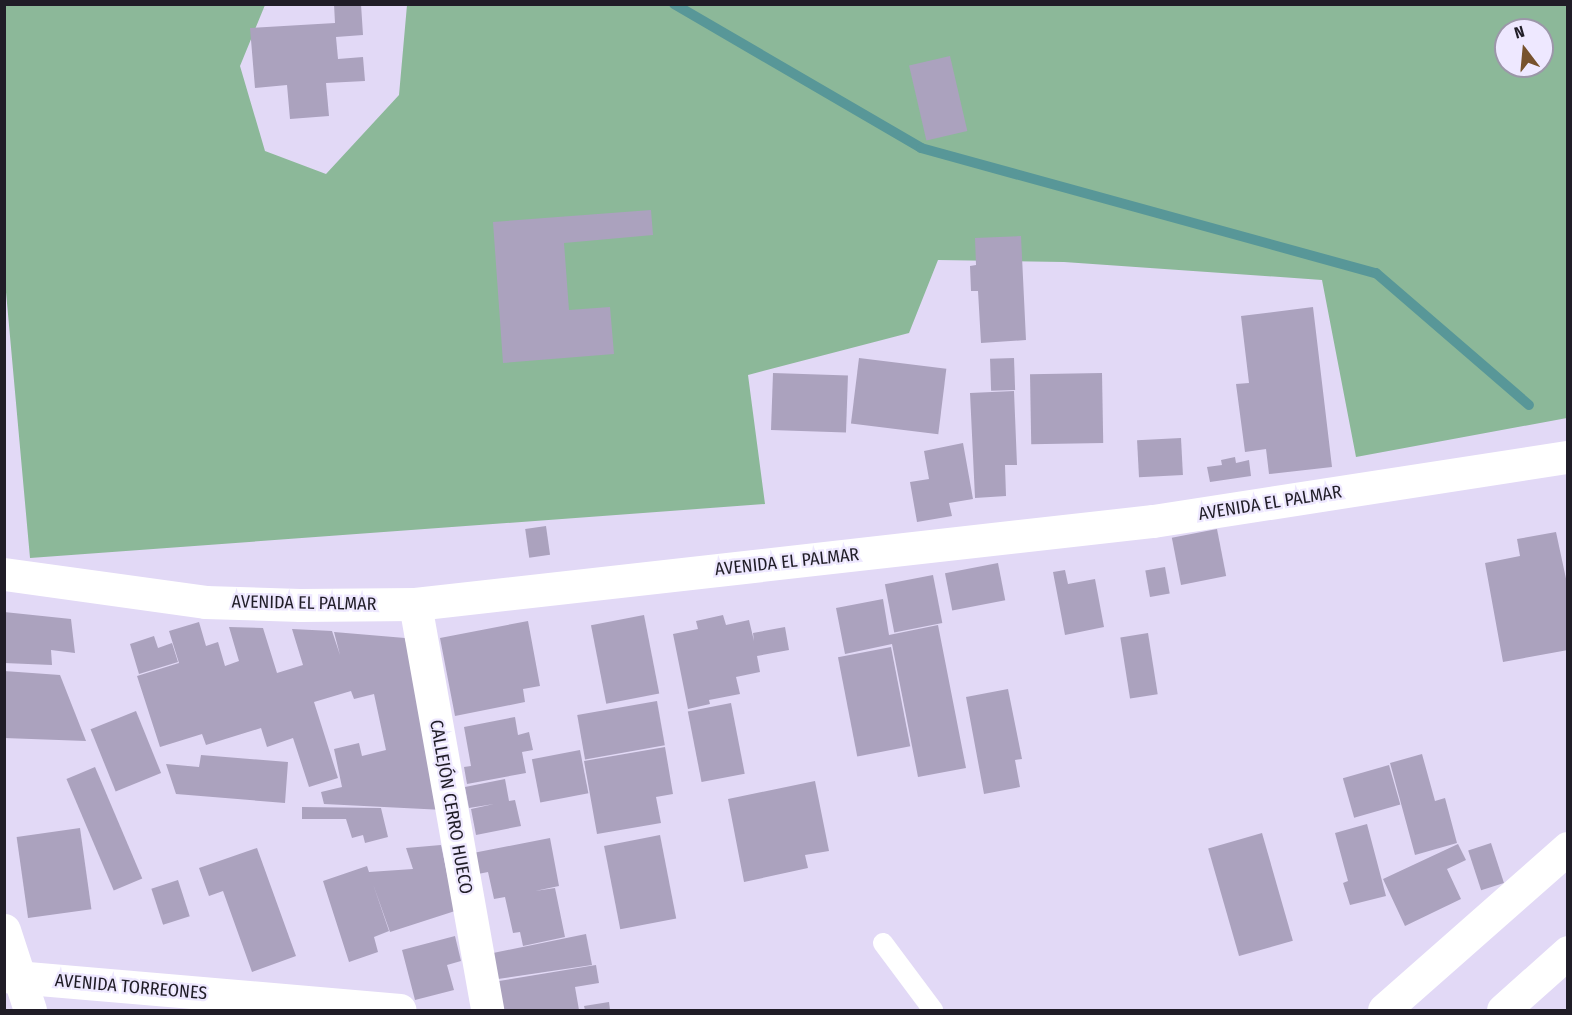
<!DOCTYPE html>
<html>
<head>
<meta charset="utf-8">
<style>
  body { margin:0 }
  #map { position:relative; width:1572px; height:1015px; overflow:hidden; background:#e2d9f6; font-family:"Fira Sans Condensed",sans-serif }
  div>[style] { position:absolute }
  [style*='--x'] { left:calc(var(--x)*1px); top:calc(var(--y)*1px); width:calc(var(--w)*1px); rotate:calc(var(--a)*1deg) }
  .forest>* { inset:0; background:#8cb899 }
  .stream>* { height:10px; margin:-5px; padding:0 5px; transform-origin:5px; border-radius:5px; background:#589798 }
  .building>* { inset:0; background:#aba2be; transform-origin:0 0 }
  .lane>* { height:20px; margin:-10px; padding:0 10px; transform-origin:10px; border-radius:10px; background:#fff }
  .street>* { height:33px; margin:-16.5px; padding:0 16.5px; transform-origin:16.5px; border-radius:16.5px; background:#fff }
  .primary>* { height:33px; margin:-16.5px; padding:0 16.5px; transform-origin:16.5px; border-radius:16.5px; background:#fff }
  span { translate:-50% -50%; white-space:nowrap; text-align:center; line-height:1.15; -webkit-text-stroke:4.5px #eee8ff; paint-order:stroke }
  .street-label { font-size:18px; color:#201d27 }
  .frame { position:absolute; inset:0; border:6px solid #201d27; pointer-events:none }
  .north { position:absolute; left:1494px; top:18px; width:60px; height:60px; box-sizing:border-box; background:#eee8ff; border:2px solid #9c97a9; border-radius:50%; rotate:344deg; font-size:16px; font-weight:700; line-height:24px; text-align:center; color:#201d27 }
  .north::after { content:''; display:block; margin:auto; width:21px; height:27px; background:#77522d; clip-path:polygon(50% 0,100% 100%,50% 72%,0 100%) }
</style>
</head>
<body>
<div id="map">
  <div class="forest">
    <i style="clip-path:polygon(evenodd,4px 5px,265px 5px,240px 66px,265px 151px,326px 174px,399px 95px,407px 5px,1567px 5px,1567px 418px,1356px 457px,1322px 280px,1064px 262px,938px 260px,909px 333px,748px 375px,765px 504px,30px 558px,5px 281px,4px 5px,1506px 30px,1542px 30px,1542px 66px,1506px 66px,1506px 30px)"></i>
  </div>
  <div class="stream">
    <i style="--x:674;--y:4;--w:286;--a:30.2"></i>
    <i style="--x:921;--y:148;--w:472;--a:15.4"></i>
    <i style="--x:1376;--y:273;--w:202;--a:40.8"></i>
  </div>
  <div class="building">
    <i style="clip-path:polygon(334px 4px,361px 4px,363px 35px,336px 37px,338px 59px,363px 57px,365px 81px,326px 83px,329px 116px,290px 119px,287px 85px,255px 88px,250px 28px,335px 23px)"></i>
    <i style="left:950px;top:56px;width:77px;height:42px;rotate:77deg"></i>
    <i style="clip-path:polygon(651px 210px,653px 235px,564px 243px,569px 310px,610px 307px,614px 354px,503px 363px,493px 222px)"></i>
    <i style="clip-path:polygon(1021px 236px,1026px 340px,981px 343px,978px 291px,971px 291px,970px 266px,976px 265px,975px 238px)"></i>
    <i style="clip-path:polygon(1313px 307px,1332px 467px,1269px 474px,1266px 449px,1245px 452px,1236px 384px,1249px 383px,1241px 316px)"></i>
    <i style="left:859px;top:358px;width:88px;height:66px;rotate:7deg"></i>
    <i style="left:1014px;top:358px;width:32px;height:24px;rotate:88deg"></i>
    <i style="left:773px;top:373px;width:75px;height:57px;rotate:2deg"></i>
    <i style="left:1102px;top:373px;width:70px;height:72px;rotate:89deg"></i>
    <i style="clip-path:polygon(1014px 391px,1017px 465px,1005px 465px,1006px 496px,975px 498px,970px 393px)"></i>
    <i style="left:1181px;top:438px;width:37px;height:44px;rotate:87deg"></i>
    <i style="clip-path:polygon(963px 443px,973px 499px,949px 503px,952px 516px,917px 522px,910px 482px,929px 479px,924px 451px)"></i>
    <i style="clip-path:polygon(1235px 457px,1236px 463px,1249px 460px,1251px 476px,1210px 482px,1207px 467px,1222px 465px,1221px 460px)"></i>
    <i style="left:546px;top:526px;width:29px;height:21px;rotate:82deg"></i>
    <i style="left:1217px;top:529px;width:48px;height:46px;rotate:79deg"></i>
    <i style="clip-path:polygon(1556px 532px,1568px 588px,1568px 650px,1503px 662px,1485px 563px,1520px 556px,1517px 539px)"></i>
    <i style="left:998px;top:563px;width:38px;height:54px;rotate:79deg"></i>
    <i style="left:1165px;top:567px;width:27px;height:20px;rotate:80deg"></i>
    <i style="clip-path:polygon(1065px 570px,1068px 584px,1095px 579px,1104px 627px,1065px 635px,1053px 572px)"></i>
    <i style="left:933px;top:575px;width:49px;height:49px;rotate:79deg"></i>
    <i style="clip-path:polygon(883px 599px,889px 635px,938px 625px,966px 768px,918px 777px,892px 644px,845px 654px,836px 608px)"></i>
    <i style="clip-path:polygon(4px 612px,71px 619px,75px 653px,51px 650px,52px 665px,4px 663px)"></i>
    <i style="left:644px;top:615px;width:80px;height:54px;rotate:79deg"></i>
    <i style="clip-path:polygon(723px 615px,726px 625px,749px 620px,754px 641px,753px 633px,785px 627px,789px 650px,757px 656px,760px 672px,736px 677px,740px 694px,709px 700px,710px 704px,688px 709px,673px 634px,698px 629px,696px 621px)"></i>
    <i style="clip-path:polygon(528px 621px,540px 686px,523px 689px,525px 702px,455px 716px,440px 638px)"></i>
    <i style="clip-path:polygon(199px 622px,206px 646px,218px 642px,225px 666px,239px 661px,229px 627px,263px 628px,277px 673px,303px 665px,292px 629px,332px 631px,340px 655px,334px 632px,405px 638px,444px 810px,324px 804px,321px 792px,342px 787px,334px 749px,359px 743px,362px 756px,386px 750px,374px 694px,354px 699px,351px 691px,314px 702px,338px 778px,309px 787px,293px 738px,267px 747px,261px 728px,206px 745px,202px 734px,160px 747px,137px 676px,179px 663px,169px 631px)"></i>
    <i style="left:1148px;top:633px;width:62px;height:28px;rotate:81deg"></i>
    <i style="clip-path:polygon(154px 636px,158px 648px,172px 643px,178px 662px,139px 674px,130px 644px)"></i>
    <i style="left:891px;top:647px;width:101px;height:54px;rotate:79deg"></i>
    <i style="clip-path:polygon(4px 671px,60px 675px,86px 741px,4px 738px)"></i>
    <i style="clip-path:polygon(1008px 689px,1022px 759px,1015px 760px,1020px 787px,984px 794px,966px 697px)"></i>
    <i style="left:657px;top:701px;width:45px;height:81px;rotate:80deg"></i>
    <i style="left:731px;top:703px;width:72px;height:44px;rotate:79deg"></i>
    <i style="left:136px;top:711px;width:67px;height:49px;rotate:68deg"></i>
    <i style="clip-path:polygon(515px 717px,518px 735px,529px 732px,533px 750px,522px 752px,526px 773px,467px 784px,464px 767px,471px 766px,464px 727px)"></i>
    <i style="clip-path:polygon(665px 747px,673px 794px,656px 797px,661px 823px,597px 834px,584px 761px)"></i>
    <i style="left:580px;top:750px;width:44px;height:49px;rotate:79deg"></i>
    <i style="clip-path:polygon(1422px 754px,1435px 801px,1445px 798px,1457px 843px,1415px 855px,1390px 763px)"></i>
    <i style="clip-path:polygon(201px 755px,288px 762px,285px 803px,176px 794px,166px 764px,199px 767px)"></i>
    <i style="left:1389px;top:765px;width:41px;height:48px;rotate:74deg"></i>
    <i style="left:95px;top:767px;width:121px;height:31px;rotate:67deg"></i>
    <i style="clip-path:polygon(505px 779px,509px 801px,515px 800px,521px 826px,476px 835px,471px 809px,494px 804px,469px 808px,465px 787px)"></i>
    <i style="clip-path:polygon(815px 781px,829px 851px,805px 855px,808px 868px,744px 882px,728px 799px)"></i>
    <i style="clip-path:polygon(302px 807px,381px 808px,388px 837px,365px 843px,363px 835px,352px 838px,346px 819px,302px 819px)"></i>
    <i style="clip-path:polygon(1367px 824px,1386px 896px,1350px 905px,1343px 883px,1348px 881px,1335px 833px)"></i>
    <i style="left:80px;top:828px;width:82px;height:64px;rotate:82deg"></i>
    <i style="left:1262px;top:833px;width:112px;height:56px;rotate:74deg"></i>
    <i style="left:660px;top:835px;width:85px;height:57px;rotate:79deg"></i>
    <i style="clip-path:polygon(550px 838px,559px 886px,535px 891px,555px 888px,565px 937px,523px 946px,520px 932px,513px 933px,505px 897px,494px 899px,488px 872px,478px 874px,473px 853px)"></i>
    <i style="left:1491px;top:843px;width:42px;height:24px;rotate:72deg"></i>
    <i style="clip-path:polygon(1458px 844px,1466px 860px,1447px 869px,1461px 899px,1405px 926px,1383px 879px)"></i>
    <i style="clip-path:polygon(441px 845px,455px 911px,390px 932px,373px 884px,389px 931px,374px 937px,378px 952px,349px 962px,323px 881px,367px 866px,369px 872px,413px 869px,406px 848px)"></i>
    <i style="clip-path:polygon(257px 848px,296px 956px,252px 972px,223px 891px,209px 896px,199px 868px)"></i>
    <i style="left:178px;top:880px;width:38px;height:28px;rotate:72deg"></i>
    <i style="clip-path:polygon(586px 934px,592px 965px,498px 979px,493px 953px)"></i>
    <i style="clip-path:polygon(455px 936px,461px 961px,447px 965px,454px 990px,415px 1000px,402px 950px)"></i>
    <i style="clip-path:polygon(596px 965px,599px 983px,575px 987px,579px 1010px,503px 1010px,499px 981px)"></i>
    <i style="clip-path:polygon(609px 1002px,610px 1010px,585px 1010px,584px 1006px)"></i>
  </div>
  <div class="lane">
    <i style="--x:883;--y:943;--w:84;--a:53.3"></i>
  </div>
  <div class="street">
    <i style="--x:4;--y:574;--w:203;--a:7.9"></i>
    <i style="--x:205;--y:602;--w:95;--a:1.8"></i>
    <i style="--x:300;--y:605;--w:115;--a:-0.5"></i>
    <i style="--x:415;--y:604;--w:743;--a:-6.42"></i>
    <i style="--x:1153;--y:521;--w:420;--a:-8.8"></i>
    <i style="--x:415;--y:604;--w:412;--a:79.9"></i>
    <i style="--x:4;--y:930;--w:84;--a:72"></i>
    <i style="--x:4;--y:976;--w:397;--a:4.9"></i>
    <i style="--x:1384;--y:1010;--w:245;--a:-41.4"></i>
  </div>
  <div class="primary">
    <i style="--x:1503;--y:1010;--w:87;--a:-41.7"></i>
  </div>
  <div class="street-label">
    <span style="left:1270px;top:503px;rotate:-9deg">AVENIDA EL PALMAR</span>
    <span style="left:787px;top:562px;rotate:-6deg">AVENIDA EL PALMAR</span>
    <span style="left:304px;top:603px;rotate:1deg">AVENIDA EL PALMAR</span>
    <span style="left:451px;top:807px;rotate:80deg">CALLEJÓN CERRO HUECO</span>
    <span style="left:131px;top:987px;rotate:5deg">AVENIDA TORREONES</span>
  </div>
  <div class="frame"></div>
  <div class="north">N</div>
</div>
</body>
</html>
